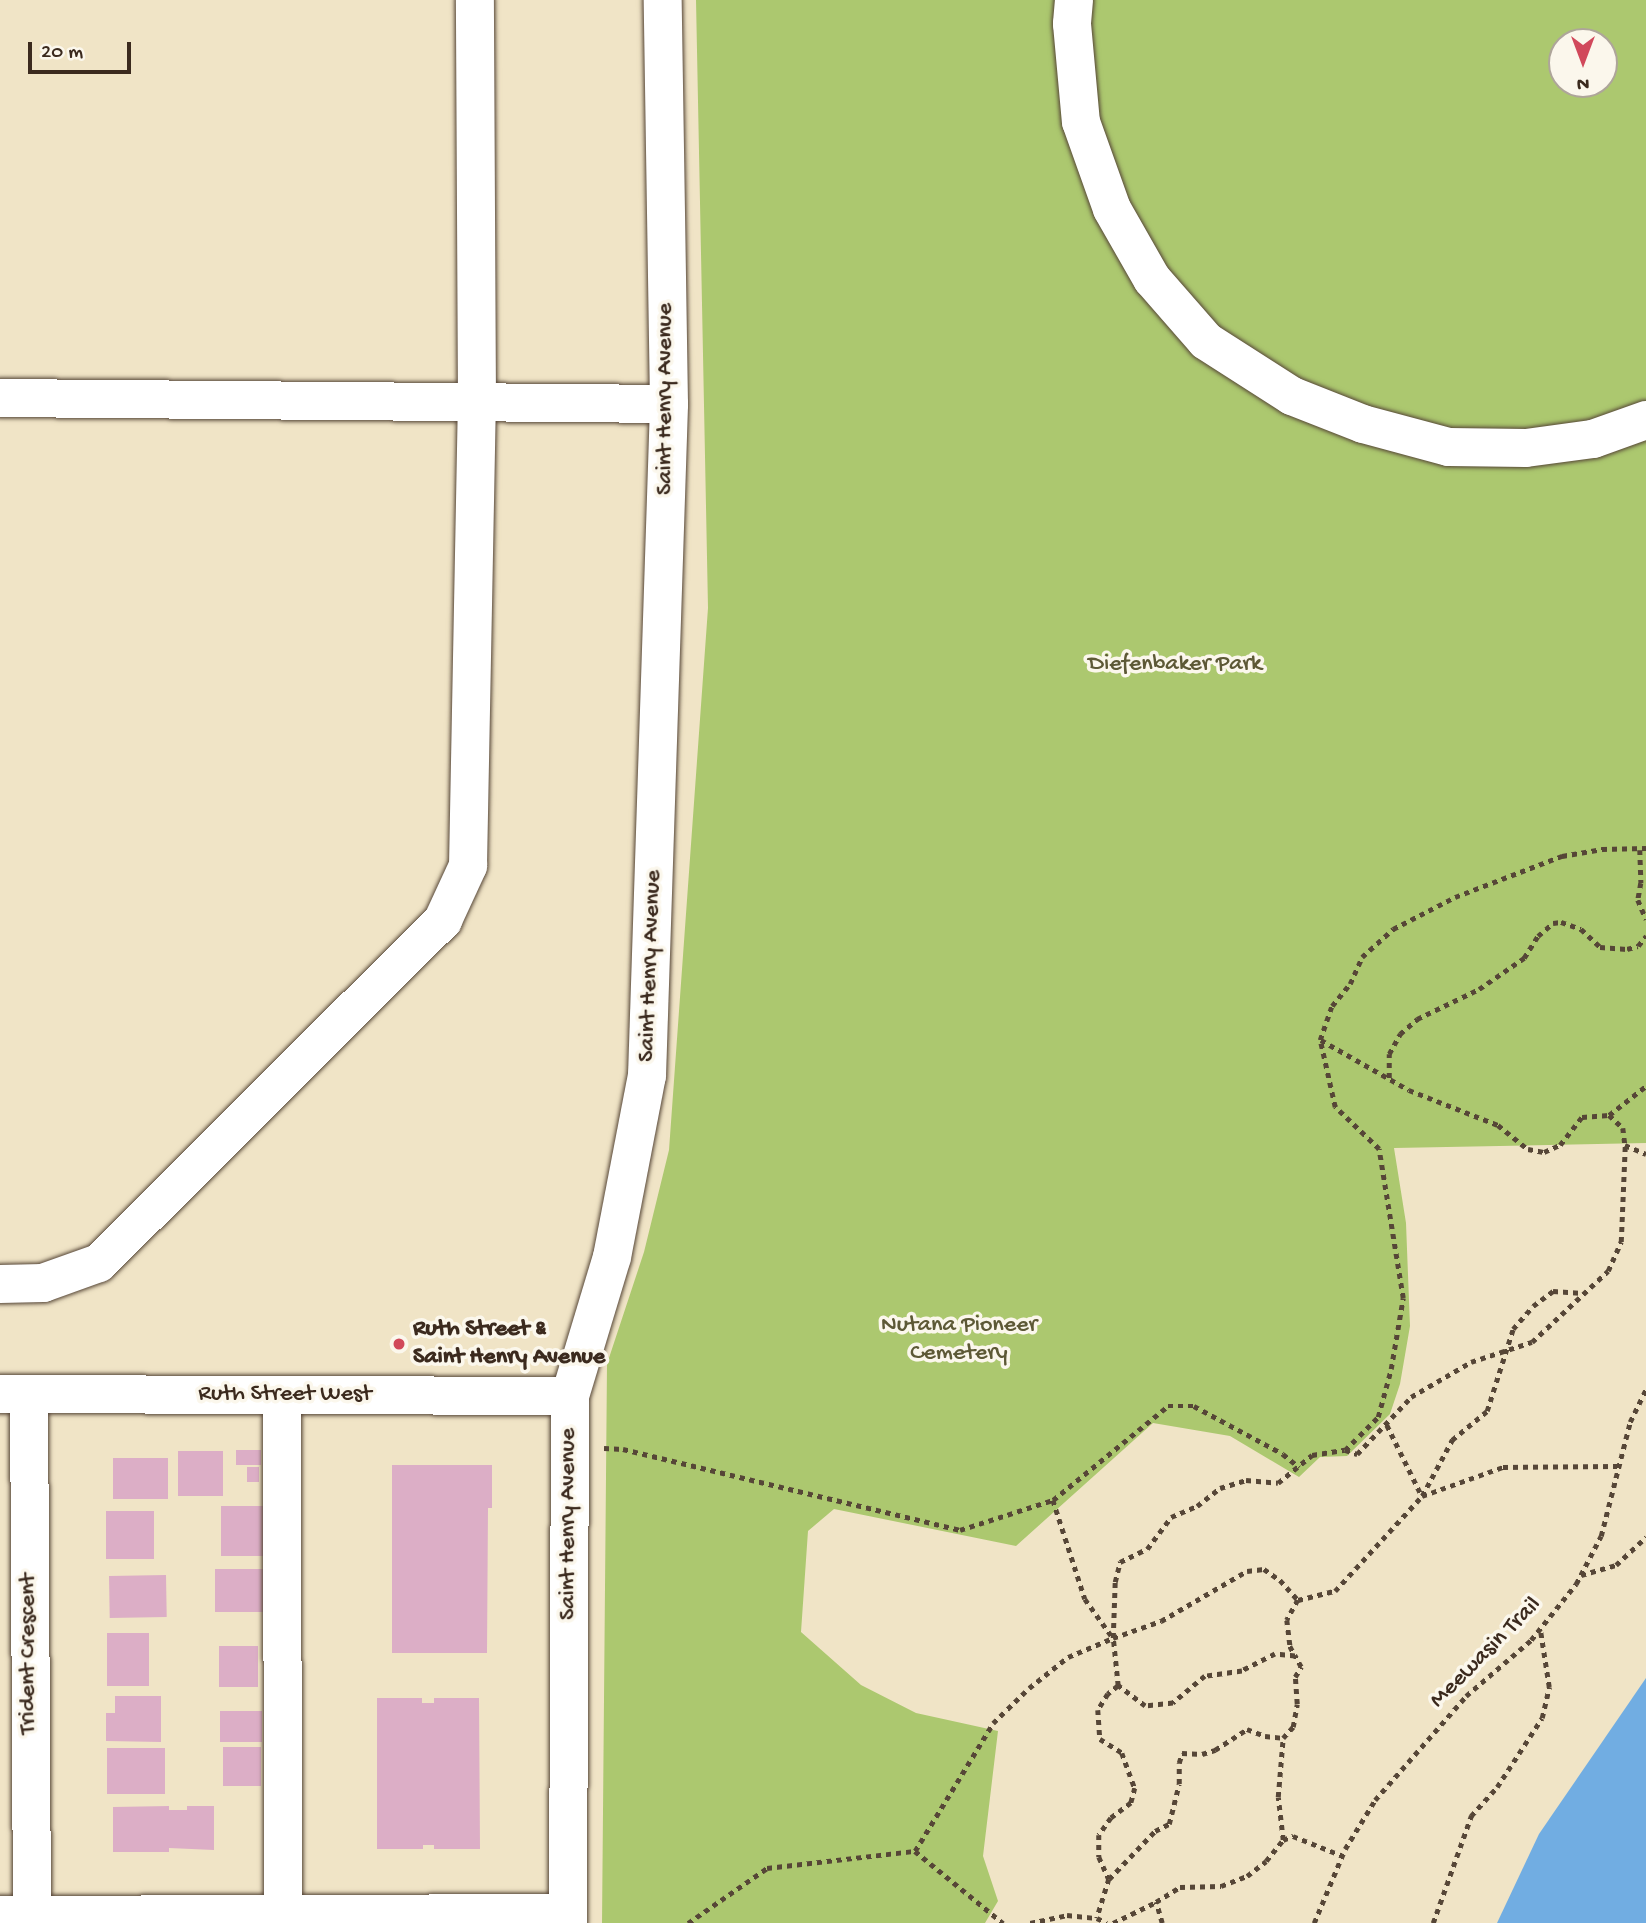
<!DOCTYPE html>
<html>
<head>
<meta charset="utf-8">
<style>
  body { margin:0 }
  #map { position:relative; width:1646px; height:1923px; overflow:hidden; background:#f0e4c6; font-family:"Gochi Hand",sans-serif }
  div>[style] { position:absolute }
  [style*='--x'] { left:calc(var(--x)*1px); top:calc(var(--y)*1px); width:calc(var(--w)*1px); rotate:calc(var(--a)*1deg) }
  .green>* { inset:0; background:#acc86f }
  .water>* { inset:0; background:#71ade2 }
  .building>* { inset:0; background:#dcaec6; transform-origin:0 0 }
  .path>* { height:4.5px; margin-top:-2.25px; transform-origin:0; background:repeating-linear-gradient(90deg,#564637 0 5px,transparent 0 10px) }
  .roads { filter:drop-shadow(0 0 2px #564637) drop-shadow(0 0 2px #564637) }
  .minor>* { height:38px; margin:-19px; padding:0 19px; transform-origin:19px; border-radius:19px; background:#fff }
  .dots>* { width:19px; height:19px; translate:-50% -50%; box-sizing:border-box; border:4px solid #fbf7ec; border-radius:50% }
  span { translate:-50% -50%; white-space:nowrap; text-align:center; line-height:1.15; -webkit-text-stroke:7px #fbf7ec; paint-order:stroke }
  .street-label { font-size:24px; color:#3b2a1e }
  .park-label { font-size:24px; color:#5d5936 }
  .poi-label { font-size:24px; color:#3b2a1e; font-weight:700 }
  .left { translate:0 -50%; text-align:left }
  .north { position:absolute; left:1548px; top:28px; width:70px; height:70px; box-sizing:border-box; background:#fbf7ec; border:2px solid #aea59a; border-radius:50%; rotate:180deg; font-size:19px; font-weight:700; line-height:28px; text-align:center; color:#3b2a1e }
  .north::after { content:''; display:block; margin:auto; width:24px; height:32px; background:#d1495b; clip-path:polygon(50% 0,100% 100%,50% 72%,0 100%) }
  .scale { position:absolute; left:28px; top:42px; width:103px; height:32px; box-sizing:border-box; border:4px solid #3b2a1e; border-top:0; padding-left:9px; font-size:21px; line-height:24px; white-space:nowrap; color:#3b2a1e; -webkit-text-stroke:5px #fbf7ec; paint-order:stroke }
</style>
</head>
<body>
<div id="map">
  <div class="green">
    <i style="clip-path:polygon(evenodd,696px 0,1646px 0,1646px 1143px,1394px 1148px,1406px 1223px,1410px 1326px,1400px 1384px,1390px 1414px,1347px 1456px,1320px 1457px,1299px 1477px,1230px 1436px,1153px 1423px,1016px 1546px,834px 1509px,808px 1531px,801px 1632px,861px 1685px,916px 1713px,998px 1731px,983px 1856px,998px 1901px,985px 1923px,602px 1923px,607px 1364px,644px 1252px,669px 1150px,708px 608px,696px 0,1562px 42px,1604px 42px,1604px 84px,1562px 84px,1562px 42px)"></i>
  </div>
  <div class="water">
    <i style="clip-path:polygon(1646px 1678px,1646px 1923px,1497px 1923px,1539px 1834px)"></i>
  </div>
  <div class="building">
    <i style="left:236px;top:1450px;width:25px;height:15px"></i>
    <i style="left:178px;top:1451px;width:45px;height:45px"></i>
    <i style="left:113px;top:1458px;width:55px;height:41px"></i>
    <i style="clip-path:polygon(392px 1465px,492px 1465px,492px 1508px,488px 1508px,487px 1653px,392px 1653px)"></i>
    <i style="left:247px;top:1467px;width:12px;height:15px"></i>
    <i style="left:221px;top:1506px;width:44px;height:50px"></i>
    <i style="left:106px;top:1511px;width:48px;height:48px"></i>
    <i style="left:215px;top:1569px;width:49px;height:43px"></i>
    <i style="left:166px;top:1575px;width:42px;height:57px;rotate:89deg"></i>
    <i style="left:107px;top:1633px;width:42px;height:53px"></i>
    <i style="left:258px;top:1646px;width:41px;height:39px;rotate:90deg"></i>
    <i style="clip-path:polygon(115px 1696px,161px 1696px,161px 1742px,106px 1741px,106px 1713px,115px 1713px)"></i>
    <i style="clip-path:polygon(377px 1698px,422px 1698px,422px 1703px,434px 1703px,434px 1698px,479px 1698px,480px 1849px,434px 1849px,434px 1845px,423px 1845px,423px 1849px,377px 1849px)"></i>
    <i style="left:262px;top:1711px;width:31px;height:42px;rotate:90deg"></i>
    <i style="left:261px;top:1747px;width:39px;height:38px;rotate:90deg"></i>
    <i style="left:107px;top:1748px;width:58px;height:46px"></i>
    <i style="clip-path:polygon(169px 1806px,169px 1810px,187px 1810px,187px 1806px,214px 1806px,214px 1850px,169px 1848px,169px 1852px,113px 1852px,113px 1807px)"></i>
  </div>
  <div class="path">
    <i style="--x:1640;--y:850;--w:33;--a:88"></i>
    <i style="--x:1641;--y:883;--w:17;--a:100"></i>
    <i style="--x:1638;--y:900;--w:21;--a:67"></i>
    <i style="--x:1321;--y:1040;--w:101;--a:29.6"></i>
    <i style="--x:1409;--y:1090;--w:96;--a:21.5"></i>
    <i style="--x:1498;--y:1125;--w:38;--a:39"></i>
    <i style="--x:1528;--y:1149;--w:16;--a:11"></i>
    <i style="--x:1544;--y:1152;--w:17;--a:-24"></i>
    <i style="--x:1560;--y:1145;--w:36;--a:-52"></i>
    <i style="--x:1582;--y:1117;--w:27;--a:-4"></i>
    <i style="--x:1609;--y:1115;--w:19;--a:43"></i>
    <i style="--x:1623;--y:1128;--w:17;--a:83"></i>
    <i style="--x:1625;--y:1145;--w:23;--a:23"></i>
    <i style="--x:1389;--y:1078;--w:24;--a:-90"></i>
    <i style="--x:1389;--y:1054;--w:23;--a:-61"></i>
    <i style="--x:1400;--y:1034;--w:23;--a:-41"></i>
    <i style="--x:1417;--y:1019;--w:69;--a:-25.8"></i>
    <i style="--x:1479;--y:989;--w:55;--a:-34.6"></i>
    <i style="--x:1524;--y:958;--w:26;--a:-58"></i>
    <i style="--x:1538;--y:936;--w:20;--a:-41"></i>
    <i style="--x:1553;--y:923;--w:8;--a:-7"></i>
    <i style="--x:1561;--y:922;--w:21;--a:19"></i>
    <i style="--x:1581;--y:929;--w:26;--a:43"></i>
    <i style="--x:1600;--y:947;--w:27;--a:4"></i>
    <i style="--x:1627;--y:949;--w:11;--a:-15"></i>
    <i style="--x:1638;--y:946;--w:13;--a:-51"></i>
    <i style="--x:1609;--y:1115;--w:47;--a:-38.1"></i>
    <i style="--x:1387;--y:1425;--w:79;--a:63.8"></i>
    <i style="--x:1422;--y:1496;--w:86;--a:-19.7"></i>
    <i style="--x:1503;--y:1467;--w:114;--a:-0.5"></i>
    <i style="--x:604;--y:1448;--w:19;--a:3"></i>
    <i style="--x:623;--y:1449;--w:347;--a:13.5"></i>
    <i style="--x:960;--y:1530;--w:98;--a:-17.9"></i>
    <i style="--x:1053;--y:1500;--w:104;--a:72.1"></i>
    <i style="--x:1085;--y:1599;--w:48;--a:54.3"></i>
    <i style="--x:1113;--y:1638;--w:51;--a:-19.5"></i>
    <i style="--x:1161;--y:1621;--w:99;--a:-30.2"></i>
    <i style="--x:1247;--y:1571;--w:17;--a:-7"></i>
    <i style="--x:1264;--y:1569;--w:19;--a:35"></i>
    <i style="--x:1280;--y:1580;--w:27;--a:48"></i>
    <i style="--x:1298;--y:1600;--w:23;--a:119"></i>
    <i style="--x:1287;--y:1620;--w:26;--a:83"></i>
    <i style="--x:1290;--y:1646;--w:11;--a:63"></i>
    <i style="--x:1295;--y:1656;--w:20;--a:-174"></i>
    <i style="--x:1275;--y:1654;--w:37;--a:153"></i>
    <i style="--x:1242;--y:1671;--w:37;--a:172"></i>
    <i style="--x:1205;--y:1676;--w:42;--a:139.8"></i>
    <i style="--x:1173;--y:1703;--w:28;--a:174"></i>
    <i style="--x:1145;--y:1706;--w:34;--a:-143"></i>
    <i style="--x:1118;--y:1686;--w:13;--a:141"></i>
    <i style="--x:1108;--y:1694;--w:19;--a:122"></i>
    <i style="--x:1098;--y:1710;--w:29;--a:86"></i>
    <i style="--x:1100;--y:1739;--w:26;--a:32"></i>
    <i style="--x:1122;--y:1753;--w:37;--a:70"></i>
    <i style="--x:1135;--y:1788;--w:16;--a:105"></i>
    <i style="--x:1131;--y:1803;--w:25;--a:143"></i>
    <i style="--x:1111;--y:1818;--w:21;--a:125"></i>
    <i style="--x:1099;--y:1835;--w:22;--a:90"></i>
    <i style="--x:1099;--y:1857;--w:24;--a:66"></i>
    <i style="--x:1109;--y:1879;--w:41;--a:107.1"></i>
    <i style="--x:1097;--y:1918;--w:11;--a:27"></i>
    <i style="--x:1345;--y:1450;--w:47;--a:-45"></i>
    <i style="--x:1378;--y:1417;--w:50;--a:-74.8"></i>
    <i style="--x:1391;--y:1369;--w:72;--a:-80.4"></i>
    <i style="--x:1403;--y:1298;--w:151;--a:-99.2"></i>
    <i style="--x:1379;--y:1149;--w:61;--a:-136.3"></i>
    <i style="--x:1335;--y:1107;--w:69;--a:-102.6"></i>
    <i style="--x:1320;--y:1040;--w:36;--a:-71"></i>
    <i style="--x:1332;--y:1006;--w:28;--a:-51"></i>
    <i style="--x:1350;--y:984;--w:30;--a:-66"></i>
    <i style="--x:1362;--y:957;--w:42;--a:-42.1"></i>
    <i style="--x:1393;--y:929;--w:70;--a:-27.3"></i>
    <i style="--x:1455;--y:897;--w:115;--a:-21"></i>
    <i style="--x:1562;--y:856;--w:41;--a:-9.9"></i>
    <i style="--x:1602;--y:849;--w:44;--a:-1.3"></i>
    <i style="--x:1053;--y:1500;--w:149;--a:-39.3"></i>
    <i style="--x:1168;--y:1406;--w:26;--a:0"></i>
    <i style="--x:1194;--y:1406;--w:101;--a:28.3"></i>
    <i style="--x:1283;--y:1454;--w:21;--a:39"></i>
    <i style="--x:1581;--y:1575;--w:36;--a:-16"></i>
    <i style="--x:1616;--y:1565;--w:41;--a:-43"></i>
    <i style="--x:1298;--y:1600;--w:38;--a:-14"></i>
    <i style="--x:1335;--y:1591;--w:129;--a:-47.5"></i>
    <i style="--x:1422;--y:1496;--w:64;--a:-61.8"></i>
    <i style="--x:1452;--y:1440;--w:45;--a:-39.6"></i>
    <i style="--x:1487;--y:1411;--w:86;--a:-72.4"></i>
    <i style="--x:1513;--y:1329;--w:30;--a:-49"></i>
    <i style="--x:1533;--y:1306;--w:25;--a:-37"></i>
    <i style="--x:1553;--y:1291;--w:30;--a:4"></i>
    <i style="--x:1118;--y:1686;--w:48;--a:-95.9"></i>
    <i style="--x:1113;--y:1638;--w:56;--a:-88"></i>
    <i style="--x:1115;--y:1582;--w:21;--a:-76"></i>
    <i style="--x:1120;--y:1562;--w:30;--a:-26"></i>
    <i style="--x:1147;--y:1549;--w:40;--a:-53"></i>
    <i style="--x:1171;--y:1517;--w:28;--a:-23"></i>
    <i style="--x:1197;--y:1506;--w:29;--a:-38"></i>
    <i style="--x:1220;--y:1488;--w:27;--a:-17"></i>
    <i style="--x:1246;--y:1480;--w:32;--a:5"></i>
    <i style="--x:1278;--y:1483;--w:44;--a:-39.5"></i>
    <i style="--x:1312;--y:1455;--w:33;--a:-9"></i>
    <i style="--x:1345;--y:1450;--w:13;--a:18"></i>
    <i style="--x:1357;--y:1454;--w:79;--a:-46.5"></i>
    <i style="--x:1411;--y:1397;--w:69;--a:-30.3"></i>
    <i style="--x:1471;--y:1362;--w:64;--a:-18.2"></i>
    <i style="--x:1532;--y:1342;--w:104;--a:-43.1"></i>
    <i style="--x:1608;--y:1271;--w:32;--a:-66"></i>
    <i style="--x:1621;--y:1242;--w:97;--a:-87.6"></i>
    <i style="--x:1283;--y:1840;--w:11;--a:-22"></i>
    <i style="--x:1293;--y:1836;--w:54;--a:21.8"></i>
    <i style="--x:915;--y:1851;--w:114;--a:39.3"></i>
    <i style="--x:1109;--y:1879;--w:66;--a:-46.2"></i>
    <i style="--x:1155;--y:1831;--w:16;--a:-27"></i>
    <i style="--x:1169;--y:1824;--w:41;--a:-76"></i>
    <i style="--x:1179;--y:1784;--w:21;--a:-90"></i>
    <i style="--x:1179;--y:1763;--w:10;--a:-73"></i>
    <i style="--x:1182;--y:1753;--w:20;--a:3"></i>
    <i style="--x:1202;--y:1754;--w:14;--a:-17"></i>
    <i style="--x:1215;--y:1750;--w:38;--a:-33"></i>
    <i style="--x:1247;--y:1729;--w:19;--a:21"></i>
    <i style="--x:1265;--y:1736;--w:18;--a:6"></i>
    <i style="--x:688;--y:1923;--w:96;--a:-34.8"></i>
    <i style="--x:767;--y:1868;--w:149;--a:-6.6"></i>
    <i style="--x:915;--y:1851;--w:150;--a:-58.6"></i>
    <i style="--x:993;--y:1723;--w:50;--a:-44.2"></i>
    <i style="--x:1029;--y:1688;--w:50;--a:-38.5"></i>
    <i style="--x:1068;--y:1657;--w:49;--a:-22.9"></i>
    <i style="--x:1030;--y:1923;--w:38;--a:-12"></i>
    <i style="--x:1067;--y:1915;--w:30;--a:6"></i>
    <i style="--x:1113;--y:1923;--w:48;--a:-26"></i>
    <i style="--x:1162;--y:1923;--w:22;--a:-106"></i>
    <i style="--x:1156;--y:1902;--w:28;--a:-32"></i>
    <i style="--x:1180;--y:1887;--w:41;--a:-1.4"></i>
    <i style="--x:1221;--y:1886;--w:28;--a:-21"></i>
    <i style="--x:1247;--y:1876;--w:24;--a:-38"></i>
    <i style="--x:1266;--y:1861;--w:27;--a:-51"></i>
    <i style="--x:1283;--y:1840;--w:43;--a:-96.6"></i>
    <i style="--x:1278;--y:1797;--w:59;--a:-85.2"></i>
    <i style="--x:1283;--y:1738;--w:15;--a:-48"></i>
    <i style="--x:1293;--y:1727;--w:23;--a:-80"></i>
    <i style="--x:1297;--y:1704;--w:27;--a:-94"></i>
    <i style="--x:1295;--y:1677;--w:12;--a:-59"></i>
    <i style="--x:1301;--y:1667;--w:13;--a:-119"></i>
    <i style="--x:1314;--y:1923;--w:80;--a:-67.3"></i>
    <i style="--x:1345;--y:1849;--w:57;--a:-58.5"></i>
    <i style="--x:1375;--y:1800;--w:138;--a:-48.8"></i>
    <i style="--x:1466;--y:1696;--w:86;--a:-40.7"></i>
    <i style="--x:1531;--y:1640;--w:72;--a:-51.2"></i>
    <i style="--x:1576;--y:1584;--w:54;--a:-62.5"></i>
    <i style="--x:1601;--y:1536;--w:118;--a:-75.7"></i>
    <i style="--x:1630;--y:1422;--w:37;--a:-64"></i>
    <i style="--x:1433;--y:1923;--w:114;--a:-70.4"></i>
    <i style="--x:1471;--y:1816;--w:39;--a:-48"></i>
    <i style="--x:1497;--y:1787;--w:82;--a:-56.9"></i>
    <i style="--x:1542;--y:1718;--w:32;--a:-77"></i>
    <i style="--x:1549;--y:1687;--w:59;--a:-98.8"></i>
  </div>
  <div class="roads">
    <div class="minor">
      <i style="--x:1074;--y:0;--w:24;--a:95"></i>
      <i style="--x:1072;--y:24;--w:98;--a:84.8"></i>
      <i style="--x:1081;--y:122;--w:92;--a:70.4"></i>
      <i style="--x:1112;--y:209;--w:81;--a:60.3"></i>
      <i style="--x:1152;--y:279;--w:82;--a:48.9"></i>
      <i style="--x:1206;--y:341;--w:102;--a:32.6"></i>
      <i style="--x:1292;--y:396;--w:76;--a:21.5"></i>
      <i style="--x:1363;--y:424;--w:89;--a:15"></i>
      <i style="--x:1449;--y:447;--w:77;--a:0.7"></i>
      <i style="--x:1526;--y:448;--w:68;--a:-7.7"></i>
      <i style="--x:1593;--y:439;--w:56;--a:-19.7"></i>
      <i style="--x:0;--y:398;--w:669;--a:0.51"></i>
      <i style="--x:0;--y:1284;--w:43;--a:-1.3"></i>
      <i style="--x:43;--y:1283;--w:59;--a:-19.7"></i>
      <i style="--x:99;--y:1263;--w:486;--a:-44.9"></i>
      <i style="--x:443;--y:920;--w:60;--a:-65.2"></i>
      <i style="--x:468;--y:866;--w:463;--a:-88.9"></i>
      <i style="--x:477;--y:403;--w:403;--a:-90.3"></i>
      <i style="--x:0;--y:1394;--w:570;--a:0.2"></i>
      <i style="--x:29;--y:1394;--w:521;--a:89.67"></i>
      <i style="--x:282;--y:1395;--w:528;--a:89.89"></i>
      <i style="--x:0;--y:1915;--w:568;--a:-0.2"></i>
      <i style="--x:568;--y:1923;--w:527;--a:-89.78"></i>
      <i style="--x:570;--y:1396;--w:145;--a:-73.2"></i>
      <i style="--x:612;--y:1257;--w:184;--a:-79.1"></i>
      <i style="--x:647;--y:1076;--w:672;--a:-88.12"></i>
      <i style="--x:669;--y:404;--w:404;--a:-90.9"></i>
    </div>
  </div>
  <div class="dots">
    <i style="left:399px;top:1344px;background:#d1495b"></i>
  </div>
  <div class="street-label">
    <span style="left:666px;top:399px;rotate:-90deg">Saint Henry Avenue</span>
    <span style="left:651px;top:966px;rotate:-88deg">Saint Henry Avenue</span>
    <span style="left:285px;top:1395px">Ruth Street West</span>
    <span style="left:569px;top:1524px;rotate:-90deg">Saint Henry Avenue</span>
    <span style="left:1486px;top:1653px;rotate:-45deg">Meewasin Trail</span>
    <span style="left:29px;top:1654px;rotate:-90deg">Trident Crescent</span>
  </div>
  <div class="park-label">
    <span style="left:1175px;top:665px">Diefenbaker Park</span>
    <span style="left:959px;top:1340px">Nutana Pioneer<br>Cemetery</span>
  </div>
  <div class="poi-label">
    <span class="left" style="left:413px;top:1344px">Ruth Street &amp;<br>Saint Henry Avenue</span>
  </div>
  <div class="north">N</div>
  <div class="scale">20 m</div>
</div>
</body>
</html>
